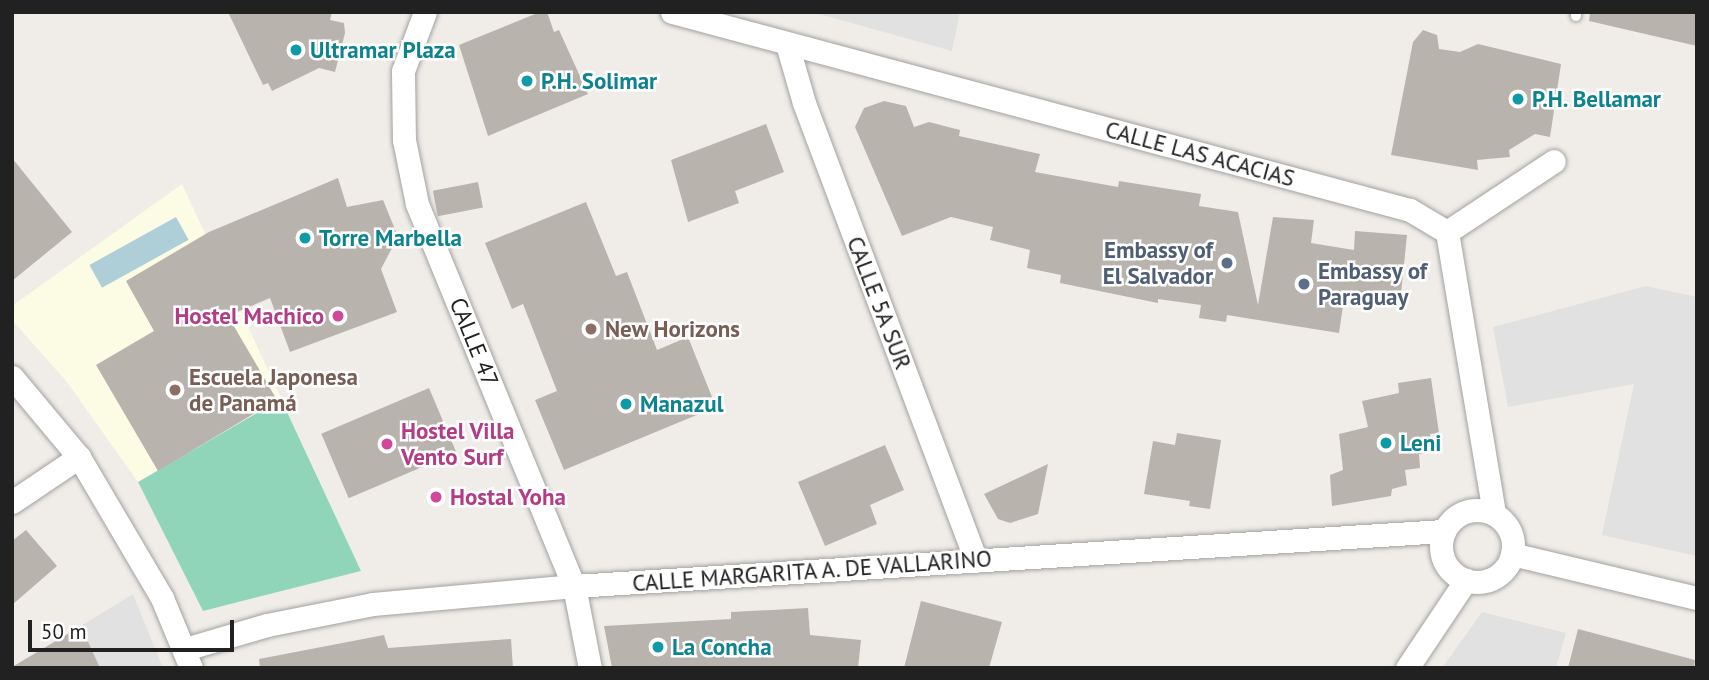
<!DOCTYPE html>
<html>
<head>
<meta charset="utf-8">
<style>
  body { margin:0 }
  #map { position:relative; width:1709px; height:680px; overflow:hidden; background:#f0ede8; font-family:"PT Sans",sans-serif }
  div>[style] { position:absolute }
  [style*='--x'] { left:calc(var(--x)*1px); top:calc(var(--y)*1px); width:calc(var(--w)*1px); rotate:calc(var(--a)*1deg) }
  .education>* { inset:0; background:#fcfce5 }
  .pitch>* { inset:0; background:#90d5ba }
  .parking>* { inset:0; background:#e1e1e1 }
  .water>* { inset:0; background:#aecfd8; transform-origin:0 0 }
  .building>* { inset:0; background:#b9b3ae; transform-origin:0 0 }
  .roads { filter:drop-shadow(0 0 2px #a2a2a2) drop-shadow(0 0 2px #a2a2a2) }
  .lane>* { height:10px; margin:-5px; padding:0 5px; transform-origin:5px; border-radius:5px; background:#fff }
  .street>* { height:23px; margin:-11.5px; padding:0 11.5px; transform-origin:11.5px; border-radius:11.5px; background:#fff }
  .street>.ring { margin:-11.5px; padding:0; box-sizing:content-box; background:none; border:23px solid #fff; border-radius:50% }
  .dots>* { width:19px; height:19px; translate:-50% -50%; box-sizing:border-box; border:4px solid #fff; border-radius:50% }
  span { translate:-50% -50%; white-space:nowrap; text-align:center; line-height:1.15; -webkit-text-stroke:5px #fff; paint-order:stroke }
  .culture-label { font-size:23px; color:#0d838f; font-weight:700 }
  .left { translate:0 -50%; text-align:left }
  .street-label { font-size:23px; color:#212121 }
  .service-label { font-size:23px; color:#4e5e75; font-weight:700 }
  .right { translate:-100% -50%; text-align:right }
  .hotel-label { font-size:23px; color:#b23c85; font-weight:700 }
  .education-label { font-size:23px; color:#785e54; font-weight:700 }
  .frame { position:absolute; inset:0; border:14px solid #212121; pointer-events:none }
  .scale { position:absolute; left:28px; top:620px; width:206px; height:32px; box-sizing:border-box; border:4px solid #212121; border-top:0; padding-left:9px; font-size:21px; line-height:24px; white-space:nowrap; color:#212121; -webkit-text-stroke:5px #fff; paint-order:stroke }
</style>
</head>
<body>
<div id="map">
  <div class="education">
    <i style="clip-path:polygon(182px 184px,361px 571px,203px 611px,138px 482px,67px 382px,12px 320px,12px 306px)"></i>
  </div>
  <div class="pitch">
    <i style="clip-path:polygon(281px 399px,361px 571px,203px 611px,138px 482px)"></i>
  </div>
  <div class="parking">
    <i style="clip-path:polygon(812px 12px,960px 12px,952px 51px)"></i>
    <i style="clip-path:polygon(1646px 286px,1697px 297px,1697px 556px,1602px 535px,1634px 384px,1508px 407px,1493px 327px)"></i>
    <i style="clip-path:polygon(133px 594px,163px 668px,100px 668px,81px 626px)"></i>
    <i style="clip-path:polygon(1482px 612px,1566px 633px,1556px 668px,1442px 668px)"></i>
  </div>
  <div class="water">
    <i style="left:176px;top:217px;width:26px;height:99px;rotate:61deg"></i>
  </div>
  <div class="building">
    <i style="clip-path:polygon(228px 12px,332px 12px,330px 20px,344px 23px,345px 33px,335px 72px,319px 68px,272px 91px,268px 83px,263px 85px)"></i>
    <i style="clip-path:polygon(540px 12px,547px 12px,554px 32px,559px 30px,588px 94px,488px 136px,459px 45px)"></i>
    <i style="clip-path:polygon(1590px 12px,1697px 12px,1697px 46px,1589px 21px)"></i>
    <i style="clip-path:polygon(1423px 30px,1437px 35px,1439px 49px,1460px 52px,1478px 44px,1561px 64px,1550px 137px,1535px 134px,1509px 150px,1510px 157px,1477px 160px,1478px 170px,1391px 155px,1413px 42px)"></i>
    <i style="clip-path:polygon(884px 101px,906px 106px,914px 127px,929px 122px,960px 130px,959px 136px,1040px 154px,1035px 172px,1118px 187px,1119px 181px,1201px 194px,1199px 206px,1238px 212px,1258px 305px,1273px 217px,1314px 220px,1311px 243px,1354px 250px,1355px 231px,1407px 235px,1400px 304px,1344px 299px,1339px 333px,1227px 315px,1226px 322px,1199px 318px,1201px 305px,1158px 299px,1158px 303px,1060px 283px,1061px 275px,1027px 268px,1030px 250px,990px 240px,993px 227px,951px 217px,902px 236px,855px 127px,864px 108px)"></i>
    <i style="clip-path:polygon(766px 124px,784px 172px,735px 191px,739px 203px,688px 222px,671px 160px)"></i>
    <i style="clip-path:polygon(12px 158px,72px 232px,12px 281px)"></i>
    <i style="clip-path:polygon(338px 178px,347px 207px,383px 200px,401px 244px,392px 248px,381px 269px,397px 312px,290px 352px,270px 298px,228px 316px,277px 400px,158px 471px,96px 365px,154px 331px,126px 281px,209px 232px)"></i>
    <i style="left:478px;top:182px;width:26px;height:46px;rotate:79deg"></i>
    <i style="clip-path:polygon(586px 202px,616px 276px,627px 272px,657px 350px,688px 337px,716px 407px,564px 470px,535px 400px,557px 391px,523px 304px,512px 309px,485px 243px)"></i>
    <i style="clip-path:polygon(1431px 378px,1439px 433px,1430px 434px,1433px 452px,1419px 454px,1420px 468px,1405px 470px,1407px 485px,1392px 489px,1391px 496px,1332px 506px,1330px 475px,1343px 470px,1339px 434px,1368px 427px,1362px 401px,1399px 393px,1398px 383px)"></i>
    <i style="left:429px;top:388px;width:70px;height:117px;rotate:67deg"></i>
    <i style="clip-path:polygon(1177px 433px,1221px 440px,1210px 509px,1189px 506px,1190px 501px,1144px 494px,1153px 441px,1175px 445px)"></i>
    <i style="clip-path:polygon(885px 445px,904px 490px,870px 505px,877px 524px,825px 546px,798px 482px)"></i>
    <i style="clip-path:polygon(1048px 464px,1038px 514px,1010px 523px,998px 519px,984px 494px)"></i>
    <i style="clip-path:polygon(26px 530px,57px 566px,12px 605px,12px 541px)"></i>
    <i style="clip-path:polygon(921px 601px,1002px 622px,989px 668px,904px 668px)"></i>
    <i style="clip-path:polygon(808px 608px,810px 635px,861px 640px,858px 668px,612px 668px,604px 626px,731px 619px,731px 612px)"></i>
    <i style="clip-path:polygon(81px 626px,100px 668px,12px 668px,12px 667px)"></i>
    <i style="clip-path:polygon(1578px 629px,1695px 660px,1694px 668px,1568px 668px)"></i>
    <i style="clip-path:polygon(384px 635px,388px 648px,511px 639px,513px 668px,260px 668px,259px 659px)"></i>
  </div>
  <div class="roads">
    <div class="lane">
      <i style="--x:1576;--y:16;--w:4;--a:-90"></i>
    </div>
    <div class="street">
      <i style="--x:425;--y:12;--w:63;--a:110.4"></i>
      <i style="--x:403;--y:71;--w:69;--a:89.2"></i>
      <i style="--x:404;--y:140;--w:65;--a:78.5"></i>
      <i style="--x:417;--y:204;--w:413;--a:67.7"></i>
      <i style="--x:574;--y:586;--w:84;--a:79"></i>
      <i style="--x:672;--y:12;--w:764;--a:15.02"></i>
      <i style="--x:1410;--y:210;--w:43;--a:30.7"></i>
      <i style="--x:1447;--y:232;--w:286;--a:80.5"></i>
      <i style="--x:787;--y:44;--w:61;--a:73.9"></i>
      <i style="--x:804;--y:103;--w:489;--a:69.4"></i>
      <i style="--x:1447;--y:232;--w:128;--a:-33.6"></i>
      <i style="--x:12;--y:377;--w:104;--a:50.1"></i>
      <i style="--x:79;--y:457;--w:164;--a:59.5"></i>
      <i style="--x:162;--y:598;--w:76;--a:67.5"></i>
      <i style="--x:12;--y:502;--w:81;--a:-33.9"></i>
      <i class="ring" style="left:1441px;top:510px;width:49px;height:49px"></i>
      <i style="--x:1512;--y:554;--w:190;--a:13.4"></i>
      <i style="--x:185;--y:649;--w:85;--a:-16.3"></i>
      <i style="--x:267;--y:625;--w:108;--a:-11.2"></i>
      <i style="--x:373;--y:604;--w:202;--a:-5.1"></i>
      <i style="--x:574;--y:586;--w:872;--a:-3.62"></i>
      <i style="--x:1407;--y:668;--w:106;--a:-56.2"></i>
    </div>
  </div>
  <div class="dots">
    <i style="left:296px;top:50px;background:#0f9aa8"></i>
    <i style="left:527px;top:81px;background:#0f9aa8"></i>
    <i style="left:1518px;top:99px;background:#0f9aa8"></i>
    <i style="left:305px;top:238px;background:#0f9aa8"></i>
    <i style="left:1227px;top:263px;background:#5c6f8a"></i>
    <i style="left:1304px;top:284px;background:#5c6f8a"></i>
    <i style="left:338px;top:316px;background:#d1479c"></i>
    <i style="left:591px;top:329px;background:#8d6e63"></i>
    <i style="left:175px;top:390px;background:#8d6e63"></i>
    <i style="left:626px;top:404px;background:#0f9aa8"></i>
    <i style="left:1386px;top:443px;background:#0f9aa8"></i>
    <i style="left:387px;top:444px;background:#d1479c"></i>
    <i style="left:436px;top:497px;background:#d1479c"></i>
    <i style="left:658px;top:647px;background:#0f9aa8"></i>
  </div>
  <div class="culture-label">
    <span class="left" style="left:310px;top:50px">Ultramar Plaza</span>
    <span class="left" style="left:541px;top:81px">P.H. Solimar</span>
    <span class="left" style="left:1532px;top:99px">P.H. Bellamar</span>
    <span class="left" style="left:319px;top:238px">Torre Marbella</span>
    <span class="left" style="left:640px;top:404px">Manazul</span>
    <span class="left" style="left:1400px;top:443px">Leni</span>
    <span class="left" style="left:672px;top:647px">La Concha</span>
  </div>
  <div class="street-label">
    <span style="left:1200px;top:154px;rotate:15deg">CALLE LAS ACACIAS</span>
    <span style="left:879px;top:303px;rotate:69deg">CALLE 5A SUR</span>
    <span style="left:474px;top:342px;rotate:68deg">CALLE 47</span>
    <span style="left:812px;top:571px;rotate:-4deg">CALLE MARGARITA A. DE VALLARINO</span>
  </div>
  <div class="service-label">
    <span class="right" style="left:1213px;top:263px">Embassy of<br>El Salvador</span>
    <span class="left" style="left:1318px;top:284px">Embassy of<br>Paraguay</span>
  </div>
  <div class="hotel-label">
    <span class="right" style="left:324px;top:316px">Hostel Machico</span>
    <span class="left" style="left:401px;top:444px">Hostel Villa<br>Vento Surf</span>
    <span class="left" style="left:450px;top:497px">Hostal Yoha</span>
  </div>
  <div class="education-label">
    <span class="left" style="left:605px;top:329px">New Horizons</span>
    <span class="left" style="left:189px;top:390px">Escuela Japonesa<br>de Panamá</span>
  </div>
  <div class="frame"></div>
  <div class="scale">50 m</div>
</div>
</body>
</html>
